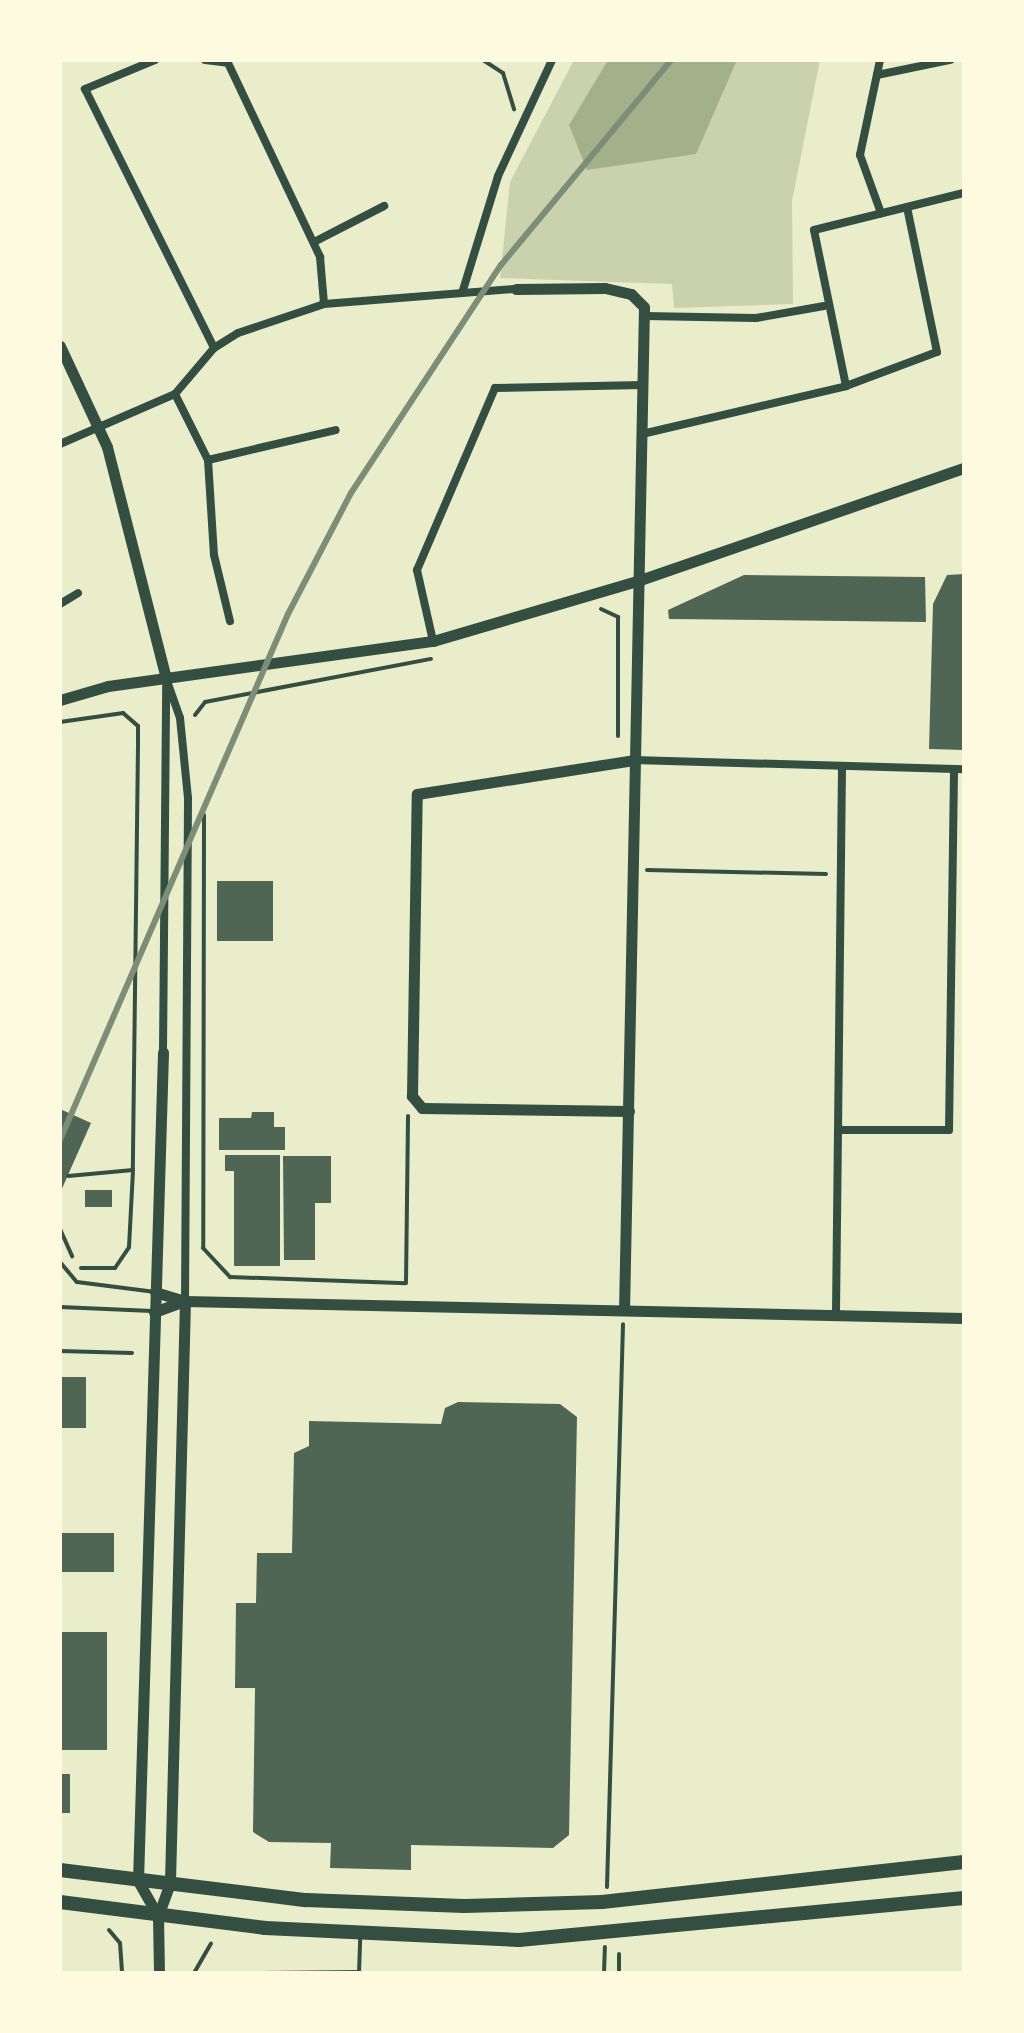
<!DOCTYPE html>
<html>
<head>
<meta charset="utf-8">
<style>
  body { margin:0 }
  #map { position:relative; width:1024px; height:2033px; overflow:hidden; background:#e9edc9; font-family:Cabin,sans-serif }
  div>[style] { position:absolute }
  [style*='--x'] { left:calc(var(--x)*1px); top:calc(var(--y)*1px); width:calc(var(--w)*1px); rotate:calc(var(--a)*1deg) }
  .green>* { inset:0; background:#cad2ad }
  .water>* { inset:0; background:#a3b18a }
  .building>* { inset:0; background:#4f6655; transform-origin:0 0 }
  .path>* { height:4px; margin:-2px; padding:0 2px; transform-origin:2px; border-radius:2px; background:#344e41 }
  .service>* { height:4px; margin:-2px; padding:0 2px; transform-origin:2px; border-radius:2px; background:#344e41 }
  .minor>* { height:8px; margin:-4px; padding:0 4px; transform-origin:4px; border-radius:4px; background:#344e41 }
  .tertiary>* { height:11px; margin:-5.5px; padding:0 5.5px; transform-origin:5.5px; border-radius:5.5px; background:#344e41 }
  .trunk>* { height:14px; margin:-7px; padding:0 7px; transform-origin:7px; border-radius:7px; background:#344e41 }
  .rail>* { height:6px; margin:-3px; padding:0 3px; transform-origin:3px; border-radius:3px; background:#7c8e77 }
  span { translate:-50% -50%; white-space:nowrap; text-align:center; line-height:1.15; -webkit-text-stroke:6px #fefae0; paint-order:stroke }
  .frame { position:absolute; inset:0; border:62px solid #fefae0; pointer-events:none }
</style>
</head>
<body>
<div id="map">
  <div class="green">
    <i style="clip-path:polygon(574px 60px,820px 60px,792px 201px,793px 304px,674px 308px,672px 284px,500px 278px,510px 182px)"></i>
  </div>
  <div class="water">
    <i style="clip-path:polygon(608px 60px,737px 60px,696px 154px,587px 170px,569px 125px)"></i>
  </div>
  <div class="building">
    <i style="clip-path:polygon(964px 574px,964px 750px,929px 749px,933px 604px,947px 575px)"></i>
    <i style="clip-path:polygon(744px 575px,925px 577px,926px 622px,669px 619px,668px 610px)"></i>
    <i style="left:217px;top:881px;width:56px;height:60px"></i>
    <i style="clip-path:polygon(60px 1109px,91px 1123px,60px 1193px)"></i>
    <i style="clip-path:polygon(252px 1112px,274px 1112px,274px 1127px,285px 1127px,285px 1150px,219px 1150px,219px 1118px,251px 1118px)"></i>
    <i style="clip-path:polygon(225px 1155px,280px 1155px,280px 1266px,234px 1266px,234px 1171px,225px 1171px)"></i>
    <i style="clip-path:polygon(283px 1156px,331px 1156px,331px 1203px,315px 1203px,315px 1260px,284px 1260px)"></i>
    <i style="left:85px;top:1190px;width:27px;height:17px"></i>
    <i style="left:60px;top:1377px;width:26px;height:51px"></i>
    <i style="clip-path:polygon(458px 1402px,560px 1404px,577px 1417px,569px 1835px,553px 1848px,411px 1845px,411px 1870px,330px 1868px,331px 1843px,269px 1842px,253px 1832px,255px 1688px,235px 1688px,236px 1603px,256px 1603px,257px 1553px,292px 1553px,294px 1453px,309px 1446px,309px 1421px,441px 1424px,445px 1408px)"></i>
    <i style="left:60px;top:1533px;width:54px;height:39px"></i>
    <i style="left:60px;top:1632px;width:47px;height:118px"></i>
    <i style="left:60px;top:1774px;width:10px;height:39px"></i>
  </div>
  <div class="path">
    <i style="--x:483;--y:60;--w:24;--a:33"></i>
    <i style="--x:503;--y:73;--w:38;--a:73"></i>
    <i style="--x:601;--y:609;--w:19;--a:25"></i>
    <i style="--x:618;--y:617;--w:119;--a:90"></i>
    <i style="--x:195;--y:715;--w:16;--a:-52"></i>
    <i style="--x:205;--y:702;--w:230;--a:-10.8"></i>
    <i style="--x:60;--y:722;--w:64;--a:-8.1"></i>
    <i style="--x:123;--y:713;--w:20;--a:41"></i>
    <i style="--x:138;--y:726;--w:19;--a:90"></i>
    <i style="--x:138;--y:745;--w:425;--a:90.7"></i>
    <i style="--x:133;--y:1170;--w:65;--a:174.7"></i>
    <i style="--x:204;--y:815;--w:433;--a:90.1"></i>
    <i style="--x:203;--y:1248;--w:40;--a:47"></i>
    <i style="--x:230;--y:1277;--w:176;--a:2"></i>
    <i style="--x:647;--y:870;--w:179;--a:1.3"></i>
    <i style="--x:60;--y:1229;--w:30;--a:66"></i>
    <i style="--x:81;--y:1268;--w:34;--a:0"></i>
    <i style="--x:115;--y:1268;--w:25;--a:-56"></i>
    <i style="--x:129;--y:1247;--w:77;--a:-87"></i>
    <i style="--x:406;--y:1282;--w:166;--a:-89.3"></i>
    <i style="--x:60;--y:1351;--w:72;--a:1.6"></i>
    <i style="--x:607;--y:1887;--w:563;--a:-88.37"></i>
    <i style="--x:109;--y:1930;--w:17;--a:50"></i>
    <i style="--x:120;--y:1943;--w:30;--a:86"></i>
    <i style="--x:194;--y:1973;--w:34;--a:-60"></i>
    <i style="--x:604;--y:1973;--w:26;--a:-88"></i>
    <i style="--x:619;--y:1973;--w:19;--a:-90"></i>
  </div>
  <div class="service">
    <i style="--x:60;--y:1262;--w:26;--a:50"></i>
    <i style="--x:77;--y:1282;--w:79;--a:7.3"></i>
    <i style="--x:60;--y:1307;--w:92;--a:2.5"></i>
    <i style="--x:259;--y:1973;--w:100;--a:-0.6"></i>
    <i style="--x:359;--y:1973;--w:38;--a:-88"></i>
  </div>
  <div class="minor">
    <i style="--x:155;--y:60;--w:76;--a:157.5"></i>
    <i style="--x:85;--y:89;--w:289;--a:63.5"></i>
    <i style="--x:205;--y:60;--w:23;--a:7"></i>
    <i style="--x:228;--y:63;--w:215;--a:64.6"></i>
    <i style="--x:320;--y:257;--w:47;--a:85.1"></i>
    <i style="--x:880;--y:60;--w:97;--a:101.9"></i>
    <i style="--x:860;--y:155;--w:62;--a:70.1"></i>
    <i style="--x:877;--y:75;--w:75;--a:-11.6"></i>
    <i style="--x:314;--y:242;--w:79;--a:-27.2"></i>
    <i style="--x:463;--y:290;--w:119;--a:-72.9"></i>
    <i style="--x:498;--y:176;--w:128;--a:-65"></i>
    <i style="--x:644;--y:316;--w:112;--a:1"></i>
    <i style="--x:756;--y:318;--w:69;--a:-10"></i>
    <i style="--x:846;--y:386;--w:159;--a:-101.6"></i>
    <i style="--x:814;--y:230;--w:154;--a:-13.9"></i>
    <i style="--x:175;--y:394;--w:74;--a:63.4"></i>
    <i style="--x:208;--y:460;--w:95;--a:86.4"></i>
    <i style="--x:214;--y:555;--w:68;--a:76.4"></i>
    <i style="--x:642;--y:434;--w:210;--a:-13.2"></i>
    <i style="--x:846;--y:386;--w:97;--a:-20.5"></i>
    <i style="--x:937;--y:352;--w:148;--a:-101.7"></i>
    <i style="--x:60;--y:444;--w:125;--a:-23.5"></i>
    <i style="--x:175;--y:394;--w:60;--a:-49.7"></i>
    <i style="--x:214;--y:348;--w:28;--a:-32"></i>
    <i style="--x:238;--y:333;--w:91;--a:-18.6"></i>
    <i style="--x:324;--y:304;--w:193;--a:-4.5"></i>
    <i style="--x:208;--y:460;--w:131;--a:-13.2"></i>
    <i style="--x:60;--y:604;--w:21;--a:-31"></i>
    <i style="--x:433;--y:641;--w:73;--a:-102.7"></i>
    <i style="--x:417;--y:570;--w:198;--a:-66.8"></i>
    <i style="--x:495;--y:388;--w:148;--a:-1.2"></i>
    <i style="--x:166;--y:678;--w:42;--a:70.7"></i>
    <i style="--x:180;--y:718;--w:80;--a:84.3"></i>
    <i style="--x:188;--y:798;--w:503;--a:90.34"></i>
    <i style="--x:633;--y:760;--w:331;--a:1.6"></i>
    <i style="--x:163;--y:1052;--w:370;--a:-89.5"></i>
    <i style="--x:838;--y:1130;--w:111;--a:0"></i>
    <i style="--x:949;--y:1130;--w:361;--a:-89.2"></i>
    <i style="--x:836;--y:1313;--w:546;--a:-89.37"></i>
  </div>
  <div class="tertiary">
    <i style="--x:516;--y:289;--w:89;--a:-0.6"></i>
    <i style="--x:605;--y:288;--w:27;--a:13"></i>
    <i style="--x:631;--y:294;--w:18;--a:45"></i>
    <i style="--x:644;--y:307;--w:1002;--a:91.14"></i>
    <i style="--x:60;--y:346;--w:111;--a:65"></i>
    <i style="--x:107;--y:447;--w:238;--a:75.7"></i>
    <i style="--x:60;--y:700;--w:50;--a:-16.3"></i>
    <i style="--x:108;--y:686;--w:328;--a:-7.9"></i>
    <i style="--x:433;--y:641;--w:216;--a:-16.4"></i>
    <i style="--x:640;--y:580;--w:343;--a:-19.1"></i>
    <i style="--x:629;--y:1111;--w:207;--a:-179.2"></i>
    <i style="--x:422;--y:1108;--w:16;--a:-130"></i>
    <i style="--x:412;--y:1096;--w:302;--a:-89.1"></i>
    <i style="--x:417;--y:794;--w:219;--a:-8.9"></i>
    <i style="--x:155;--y:1292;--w:31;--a:17"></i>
    <i style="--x:185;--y:1301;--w:582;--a:91.48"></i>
    <i style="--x:170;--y:1883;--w:35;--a:110"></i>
    <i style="--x:158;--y:1916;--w:57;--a:89"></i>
    <i style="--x:154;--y:1312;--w:33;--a:-20"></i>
    <i style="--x:185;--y:1301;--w:779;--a:1.25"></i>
    <i style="--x:158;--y:1916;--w:40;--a:-119.7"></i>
    <i style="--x:138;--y:1881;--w:829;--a:-88.27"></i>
  </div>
  <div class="trunk">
    <i style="--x:60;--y:1870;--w:248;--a:7"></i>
    <i style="--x:306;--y:1900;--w:158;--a:2.2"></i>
    <i style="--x:464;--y:1906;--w:138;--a:-1.7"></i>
    <i style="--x:602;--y:1902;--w:364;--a:-6.3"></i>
    <i style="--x:60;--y:1902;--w:207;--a:7.2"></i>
    <i style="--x:265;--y:1928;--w:254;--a:2.7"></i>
    <i style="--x:519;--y:1940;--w:447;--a:-5.4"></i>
  </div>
  <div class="rail">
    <i style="--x:60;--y:1140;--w:573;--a:-66.57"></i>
    <i style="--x:288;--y:614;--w:136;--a:-62.5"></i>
    <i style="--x:351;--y:493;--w:273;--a:-56.7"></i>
    <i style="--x:501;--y:265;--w:266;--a:-50.3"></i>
  </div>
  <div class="frame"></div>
</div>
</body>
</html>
